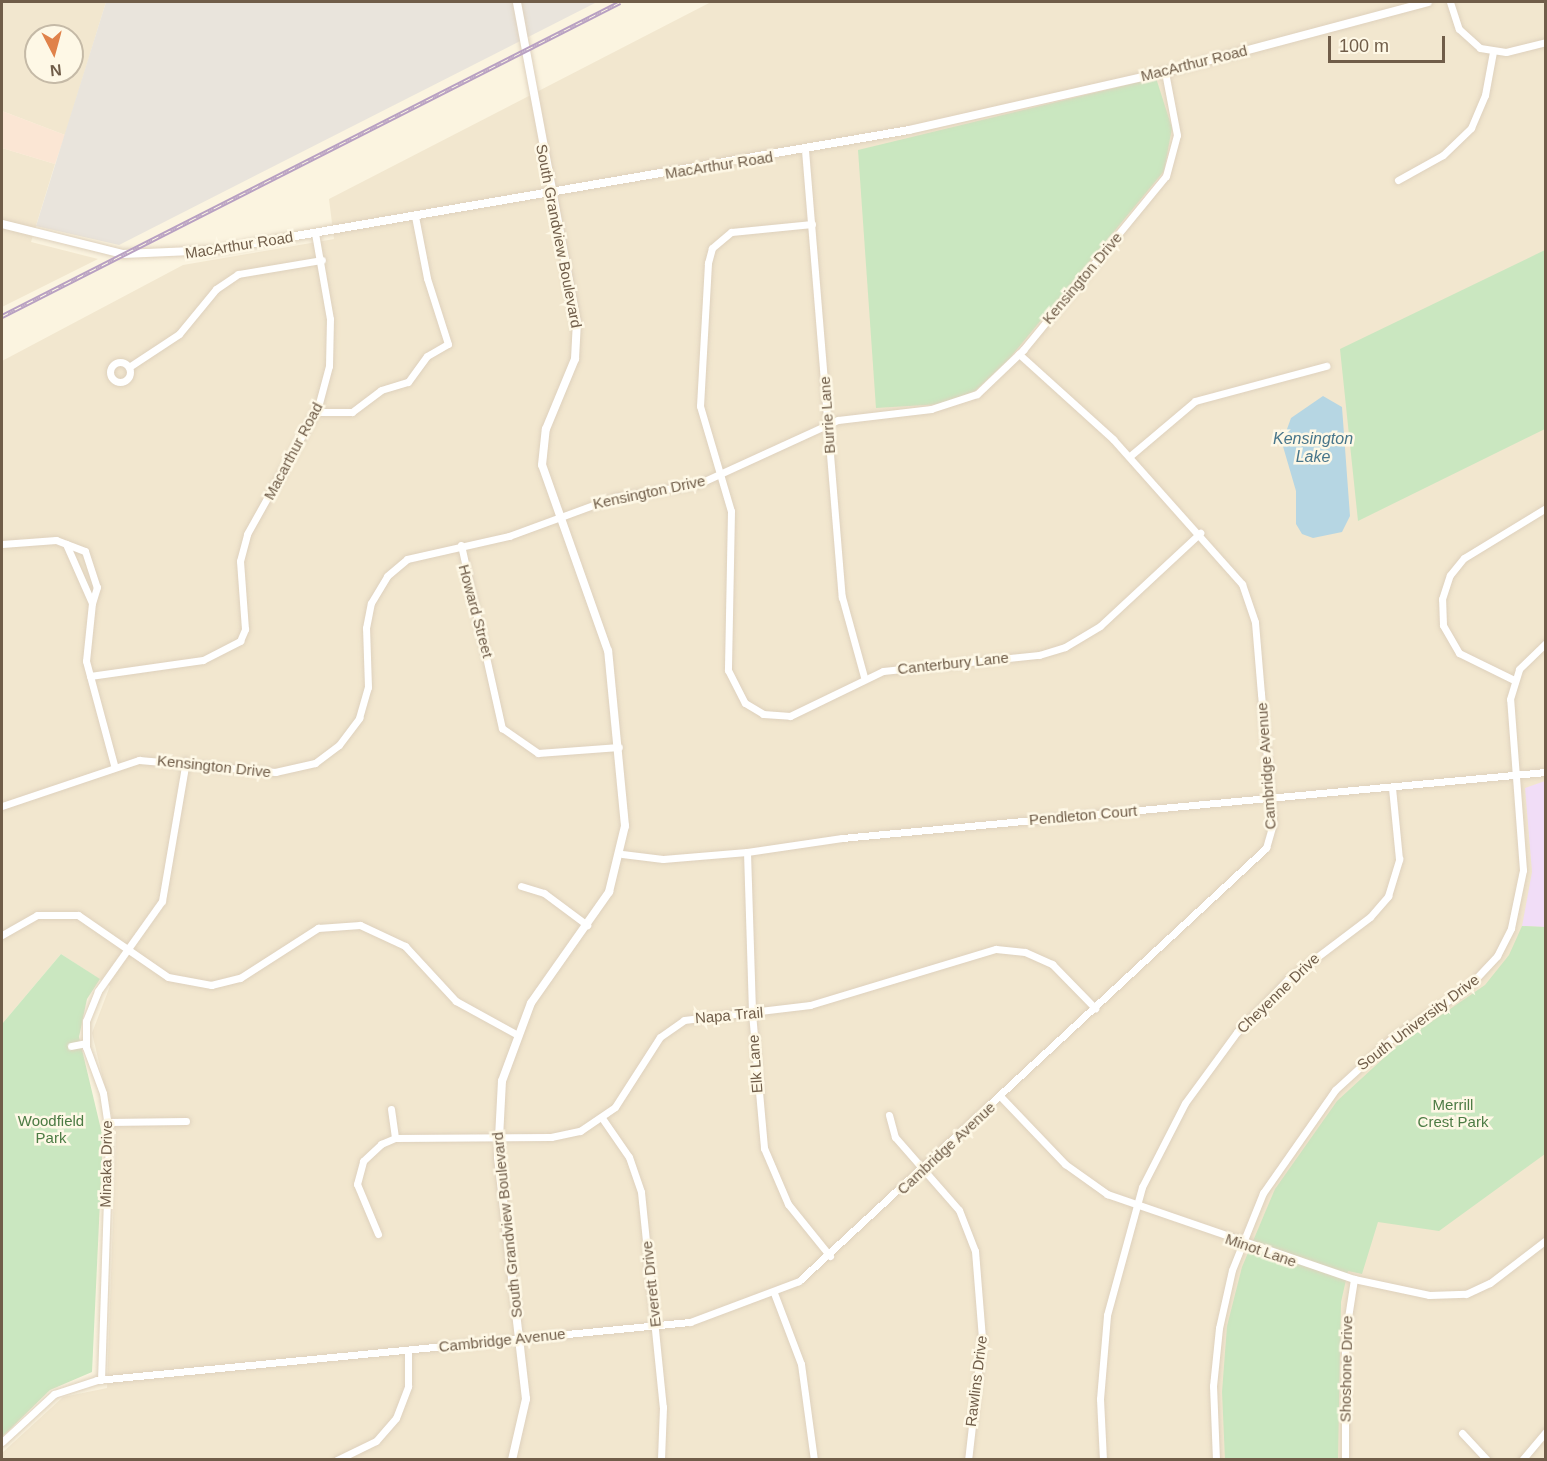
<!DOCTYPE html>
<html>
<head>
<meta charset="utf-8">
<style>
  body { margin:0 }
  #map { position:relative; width:1547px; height:1461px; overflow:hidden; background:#fbf4e0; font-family:Helvetica,sans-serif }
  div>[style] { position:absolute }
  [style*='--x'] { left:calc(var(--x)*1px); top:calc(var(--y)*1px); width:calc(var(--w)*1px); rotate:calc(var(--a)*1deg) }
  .residential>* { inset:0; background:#f2e7cf }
  .commercial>* { inset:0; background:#fbe6d4 }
  .industrial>* { inset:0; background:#e9e4dc }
  .education>* { inset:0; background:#f1ddf7 }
  .green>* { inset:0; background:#cae7c0 }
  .water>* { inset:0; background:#b6d6e3 }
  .roads { filter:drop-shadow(0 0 2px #ded1bd) drop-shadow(0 0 2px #ded1bd) }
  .minor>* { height:7px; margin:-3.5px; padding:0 3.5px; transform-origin:3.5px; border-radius:3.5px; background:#fff }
  .minor>.ring { margin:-3.5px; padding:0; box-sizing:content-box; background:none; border:7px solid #fff; border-radius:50% }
  .tertiary>* { height:8px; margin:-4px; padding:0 4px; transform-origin:4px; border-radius:4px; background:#fff }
  .rail>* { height:4.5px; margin-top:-2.25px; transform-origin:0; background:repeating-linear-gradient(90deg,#fef8e6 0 7px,#b8a0c2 0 14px); box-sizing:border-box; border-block:2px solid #b8a0c2 }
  span { translate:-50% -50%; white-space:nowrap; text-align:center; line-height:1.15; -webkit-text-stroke:5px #fef8e6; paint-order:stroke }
  .street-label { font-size:15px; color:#705d49 }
  .park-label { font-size:15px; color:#4c7b44 }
  .water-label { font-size:16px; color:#47758a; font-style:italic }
  .frame { position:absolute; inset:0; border:3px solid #705d49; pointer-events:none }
  .north { position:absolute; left:24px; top:24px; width:60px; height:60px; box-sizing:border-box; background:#fef8e6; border:2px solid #c5baa7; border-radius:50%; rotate:174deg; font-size:16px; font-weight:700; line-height:24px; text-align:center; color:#705d49 }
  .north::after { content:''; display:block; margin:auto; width:21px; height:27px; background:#e0824a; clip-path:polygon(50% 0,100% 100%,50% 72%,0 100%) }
  .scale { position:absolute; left:1328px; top:36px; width:117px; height:27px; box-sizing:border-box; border:3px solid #705d49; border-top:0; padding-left:8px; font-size:18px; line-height:21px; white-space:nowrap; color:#705d49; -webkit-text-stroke:4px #fef8e6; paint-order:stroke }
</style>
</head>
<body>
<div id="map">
  <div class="residential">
    <i style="clip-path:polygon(evenodd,2px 2px,106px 2px,65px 135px,2px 111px,2px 2px,36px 36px,72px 36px,72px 72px,36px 72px,36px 36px)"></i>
    <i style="clip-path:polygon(711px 2px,1545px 2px,1545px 1459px,2px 1459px,2px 1453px,63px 1397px,107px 1388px,116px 1134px,92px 1033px,110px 986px,61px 954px,2px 1024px,2px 361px,183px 265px,334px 239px,329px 199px)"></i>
    <i style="clip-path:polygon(2px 148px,55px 164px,31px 242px,98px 259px,2px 307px)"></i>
  </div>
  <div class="commercial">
    <i style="clip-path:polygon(2px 111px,65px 135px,55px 164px,2px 148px)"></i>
  </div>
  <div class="industrial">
    <i style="clip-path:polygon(106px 2px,597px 2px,119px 245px,36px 226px)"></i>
  </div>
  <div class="education">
    <i style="clip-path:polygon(1545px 781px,1545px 927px,1522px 926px,1532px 872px,1525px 788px)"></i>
  </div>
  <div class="green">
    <i style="clip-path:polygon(1156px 78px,1172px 128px,1164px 171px,1009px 359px,975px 391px,942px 404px,876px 408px,858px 150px)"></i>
    <i style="clip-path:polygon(1545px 250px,1545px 429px,1358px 521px,1340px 349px)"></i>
    <i style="clip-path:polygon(1522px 926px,1545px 927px,1545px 1154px,1439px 1231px,1378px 1222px,1362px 1274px,1348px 1271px,1341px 1302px,1338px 1459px,1225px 1460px,1222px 1392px,1227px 1326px,1242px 1267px,1275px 1189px,1337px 1101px,1399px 1044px,1485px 985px,1509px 955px)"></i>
    <i style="clip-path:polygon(61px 954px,100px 979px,87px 999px,79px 1037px,103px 1138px,92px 1372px,50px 1390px,2px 1437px,2px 1024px)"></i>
  </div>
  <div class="water">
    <i style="clip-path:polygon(1323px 396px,1342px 407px,1350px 516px,1342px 532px,1313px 538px,1302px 534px,1296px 524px,1296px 491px,1282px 443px,1291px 418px)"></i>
  </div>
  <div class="roads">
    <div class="minor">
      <i style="--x:1450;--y:2;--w:28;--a:72"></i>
      <i style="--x:1459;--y:29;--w:28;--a:42"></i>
      <i style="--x:1480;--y:48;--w:26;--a:9"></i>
      <i style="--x:1506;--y:52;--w:41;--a:-14"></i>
      <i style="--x:805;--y:150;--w:449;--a:85.3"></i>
      <i style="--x:842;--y:597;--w:83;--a:74.6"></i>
      <i style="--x:1398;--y:180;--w:51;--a:-29.1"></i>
      <i style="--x:1443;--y:155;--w:39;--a:-44"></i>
      <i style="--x:1471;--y:128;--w:36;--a:-67"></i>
      <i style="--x:1485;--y:95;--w:44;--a:-79.5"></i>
      <i style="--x:812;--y:224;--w:81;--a:174.4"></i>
      <i style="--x:731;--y:232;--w:25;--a:140"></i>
      <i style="--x:712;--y:248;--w:16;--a:105"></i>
      <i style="--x:708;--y:263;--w:143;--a:93.2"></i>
      <i style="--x:700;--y:406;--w:109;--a:73.6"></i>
      <i style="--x:731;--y:511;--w:159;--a:91.1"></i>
      <i style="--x:728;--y:670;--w:37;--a:63"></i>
      <i style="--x:745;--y:703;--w:21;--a:31"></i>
      <i style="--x:763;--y:714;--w:27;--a:4"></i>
      <i style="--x:790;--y:716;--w:103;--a:-25.8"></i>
      <i style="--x:883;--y:671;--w:157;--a:-5.9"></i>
      <i style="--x:1039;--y:655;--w:27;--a:-17"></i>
      <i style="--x:1065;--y:647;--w:41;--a:-31"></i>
      <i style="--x:1100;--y:626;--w:137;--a:-42.9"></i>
      <i class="ring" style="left:110px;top:362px;width:13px;height:13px"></i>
      <i style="--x:129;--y:367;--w:60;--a:-33.4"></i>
      <i style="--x:179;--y:334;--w:58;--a:-50.6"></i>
      <i style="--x:216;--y:289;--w:27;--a:-34"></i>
      <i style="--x:238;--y:274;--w:85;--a:-9.5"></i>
      <i style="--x:316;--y:412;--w:36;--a:0"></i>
      <i style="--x:352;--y:412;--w:36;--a:-37"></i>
      <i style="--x:381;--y:390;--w:28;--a:-17"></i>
      <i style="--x:408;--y:382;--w:32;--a:-54"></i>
      <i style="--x:427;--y:356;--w:24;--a:-30"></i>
      <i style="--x:448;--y:344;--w:69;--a:-107.7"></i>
      <i style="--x:427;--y:278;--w:63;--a:-101"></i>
      <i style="--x:1130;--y:456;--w:85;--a:-40.2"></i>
      <i style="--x:1195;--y:401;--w:136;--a:-15"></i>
      <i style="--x:2;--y:544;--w:54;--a:-4.2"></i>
      <i style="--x:56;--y:540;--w:31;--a:21"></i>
      <i style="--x:85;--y:551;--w:38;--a:72"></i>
      <i style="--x:97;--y:587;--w:17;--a:107"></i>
      <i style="--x:66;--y:544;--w:64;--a:66.2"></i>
      <i style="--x:92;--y:603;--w:58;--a:95.9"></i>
      <i style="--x:86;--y:661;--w:108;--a:74.9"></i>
      <i style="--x:461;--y:545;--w:188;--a:77.4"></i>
      <i style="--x:502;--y:728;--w:44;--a:34.8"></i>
      <i style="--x:538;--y:753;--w:81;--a:-4.2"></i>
      <i style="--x:90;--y:676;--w:114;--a:-8.1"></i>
      <i style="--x:203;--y:660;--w:42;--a:-27.2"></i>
      <i style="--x:240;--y:641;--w:13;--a:-67"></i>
      <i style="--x:245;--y:629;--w:68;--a:-94.2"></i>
      <i style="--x:240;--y:561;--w:28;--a:-75"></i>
      <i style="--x:247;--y:534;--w:145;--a:-60.8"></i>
      <i style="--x:318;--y:407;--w:42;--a:-75"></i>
      <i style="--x:329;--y:366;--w:47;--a:-88.8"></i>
      <i style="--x:330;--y:319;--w:87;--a:-99.9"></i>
      <i style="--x:1514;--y:680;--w:61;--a:-153.9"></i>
      <i style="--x:1459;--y:653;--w:32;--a:-120"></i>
      <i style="--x:1443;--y:625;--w:26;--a:-92"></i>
      <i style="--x:1442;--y:599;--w:25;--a:-72"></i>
      <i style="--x:1450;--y:575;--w:22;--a:-51"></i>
      <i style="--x:1464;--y:558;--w:96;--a:-31.4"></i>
      <i style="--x:2;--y:806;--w:145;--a:-18.6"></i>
      <i style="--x:139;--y:760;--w:137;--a:5"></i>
      <i style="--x:275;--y:772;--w:41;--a:-12.7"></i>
      <i style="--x:315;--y:763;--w:30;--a:-37"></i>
      <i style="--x:339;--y:745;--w:34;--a:-53"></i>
      <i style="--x:359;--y:718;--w:32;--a:-74"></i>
      <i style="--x:368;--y:687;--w:59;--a:-91.9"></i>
      <i style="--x:366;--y:628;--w:25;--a:-79"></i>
      <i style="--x:371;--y:603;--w:31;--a:-59"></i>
      <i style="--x:387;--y:576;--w:26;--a:-40"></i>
      <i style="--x:407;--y:559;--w:105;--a:-12.7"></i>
      <i style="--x:509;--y:536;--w:113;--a:-20.2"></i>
      <i style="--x:615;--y:497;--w:84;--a:-8.9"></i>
      <i style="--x:698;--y:484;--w:154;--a:-24.6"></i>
      <i style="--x:838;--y:420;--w:94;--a:-6.7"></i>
      <i style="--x:931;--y:409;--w:48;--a:-18.1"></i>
      <i style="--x:977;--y:394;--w:64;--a:-43.7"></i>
      <i style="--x:1023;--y:350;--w:225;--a:-50.6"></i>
      <i style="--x:1166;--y:176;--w:42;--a:-75"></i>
      <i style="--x:1177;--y:135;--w:64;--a:-100.8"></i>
      <i style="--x:747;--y:852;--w:161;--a:88.2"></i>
      <i style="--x:752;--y:1013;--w:136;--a:84.9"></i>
      <i style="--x:764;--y:1148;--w:61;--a:66.8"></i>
      <i style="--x:788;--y:1204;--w:67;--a:51.1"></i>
      <i style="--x:622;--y:854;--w:41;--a:7"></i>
      <i style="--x:663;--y:859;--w:84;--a:-4.8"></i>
      <i style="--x:747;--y:852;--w:96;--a:-8.4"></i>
      <i style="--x:842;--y:838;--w:707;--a:-5.36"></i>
      <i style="--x:521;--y:886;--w:24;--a:17"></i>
      <i style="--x:544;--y:893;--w:54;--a:36.7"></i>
      <i style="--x:2;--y:935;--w:40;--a:-29.7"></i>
      <i style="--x:37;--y:915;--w:41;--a:0"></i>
      <i style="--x:78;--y:915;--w:109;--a:34.6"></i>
      <i style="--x:168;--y:977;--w:44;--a:10.5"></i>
      <i style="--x:211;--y:985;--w:30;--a:-14"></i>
      <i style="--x:240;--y:978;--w:93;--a:-32.7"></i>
      <i style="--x:318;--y:928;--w:42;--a:-4.1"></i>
      <i style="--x:360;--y:925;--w:50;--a:25"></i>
      <i style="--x:405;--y:946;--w:75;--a:47.2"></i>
      <i style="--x:456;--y:1001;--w:68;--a:28.8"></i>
      <i style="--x:71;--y:1046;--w:15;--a:-11"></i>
      <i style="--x:1001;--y:1097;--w:93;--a:46.3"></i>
      <i style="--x:1065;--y:1164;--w:52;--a:35.5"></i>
      <i style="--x:1107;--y:1194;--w:261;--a:19"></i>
      <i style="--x:1354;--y:1279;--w:77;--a:12"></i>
      <i style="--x:1429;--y:1295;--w:37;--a:-2"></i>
      <i style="--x:1466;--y:1294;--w:26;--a:-25"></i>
      <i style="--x:1490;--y:1283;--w:71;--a:-37.5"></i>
      <i style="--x:391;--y:1109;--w:29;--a:82"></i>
      <i style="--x:889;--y:1115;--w:23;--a:75"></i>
      <i style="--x:895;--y:1137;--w:97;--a:48.8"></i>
      <i style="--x:959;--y:1210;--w:44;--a:68.7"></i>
      <i style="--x:975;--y:1251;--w:87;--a:85.4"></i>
      <i style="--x:982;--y:1338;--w:123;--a:96.5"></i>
      <i style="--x:602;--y:1118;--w:47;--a:55.3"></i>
      <i style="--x:629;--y:1157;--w:37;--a:71"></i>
      <i style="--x:641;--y:1192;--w:216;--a:84.2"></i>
      <i style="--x:663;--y:1407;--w:53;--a:92.2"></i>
      <i style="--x:108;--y:1122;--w:78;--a:-0.7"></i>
      <i style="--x:378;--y:1234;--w:54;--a:-112.8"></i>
      <i style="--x:357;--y:1184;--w:24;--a:-75"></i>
      <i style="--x:363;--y:1161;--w:25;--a:-43"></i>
      <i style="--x:381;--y:1144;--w:15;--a:-23"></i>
      <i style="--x:395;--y:1138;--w:156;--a:-0.4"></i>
      <i style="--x:551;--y:1137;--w:30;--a:-12"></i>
      <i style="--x:580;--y:1131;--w:42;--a:-34.4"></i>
      <i style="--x:615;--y:1107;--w:83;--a:-57.3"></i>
      <i style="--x:660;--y:1037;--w:29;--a:-35"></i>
      <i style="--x:684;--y:1020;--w:127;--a:-6.8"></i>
      <i style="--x:810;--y:1005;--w:194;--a:-16.8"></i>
      <i style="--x:996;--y:949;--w:29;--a:6"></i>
      <i style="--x:1025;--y:952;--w:30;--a:24"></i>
      <i style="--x:1052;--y:964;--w:62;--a:45.7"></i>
      <i style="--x:774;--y:1293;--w:76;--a:69.2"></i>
      <i style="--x:801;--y:1364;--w:97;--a:82.3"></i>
      <i style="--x:101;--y:1380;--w:247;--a:-88.1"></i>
      <i style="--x:109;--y:1133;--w:40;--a:-98.5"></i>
      <i style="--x:103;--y:1093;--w:49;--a:-110.3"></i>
      <i style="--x:86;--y:1047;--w:26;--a:-90"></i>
      <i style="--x:86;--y:1021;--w:32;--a:-68"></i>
      <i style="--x:98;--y:991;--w:110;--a:-54.6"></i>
      <i style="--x:162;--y:901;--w:142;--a:-80.3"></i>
      <i style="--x:1462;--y:1433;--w:37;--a:47"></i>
      <i style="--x:2;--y:1442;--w:71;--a:-42.7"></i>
      <i style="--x:54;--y:1394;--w:45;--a:-18"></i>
      <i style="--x:97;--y:1380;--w:596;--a:-5.59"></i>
      <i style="--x:690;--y:1322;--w:116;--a:-20.6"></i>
      <i style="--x:799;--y:1281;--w:637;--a:-42.84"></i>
      <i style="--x:1266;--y:848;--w:26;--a:-74"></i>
      <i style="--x:1273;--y:823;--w:130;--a:-95.3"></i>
      <i style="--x:1261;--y:694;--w:72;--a:-94.8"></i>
      <i style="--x:1255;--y:622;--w:40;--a:-108.9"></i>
      <i style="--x:1242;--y:584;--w:194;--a:-131.7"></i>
      <i style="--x:1113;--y:439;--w:127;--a:-137.9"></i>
      <i style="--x:337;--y:1460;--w:43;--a:-26"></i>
      <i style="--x:376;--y:1441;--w:30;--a:-49"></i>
      <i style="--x:396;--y:1418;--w:34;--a:-69"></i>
      <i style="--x:408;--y:1386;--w:36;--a:-90"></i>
      <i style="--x:1103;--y:1460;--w:61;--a:-92.8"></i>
      <i style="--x:1100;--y:1399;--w:84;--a:-85.2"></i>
      <i style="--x:1107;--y:1315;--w:133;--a:-74.7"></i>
      <i style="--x:1142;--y:1187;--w:94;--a:-62.9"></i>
      <i style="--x:1185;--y:1103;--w:88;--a:-53.8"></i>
      <i style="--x:1237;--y:1032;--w:74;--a:-46.1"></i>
      <i style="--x:1288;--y:979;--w:103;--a:-37.1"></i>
      <i style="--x:1370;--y:917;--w:28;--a:-49"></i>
      <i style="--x:1388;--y:896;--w:39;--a:-73"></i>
      <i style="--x:1399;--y:859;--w:72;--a:-95.6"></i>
      <i style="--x:1216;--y:1460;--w:74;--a:-92.3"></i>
      <i style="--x:1213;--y:1386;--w:58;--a:-84.1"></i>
      <i style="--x:1219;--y:1328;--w:59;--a:-77.4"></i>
      <i style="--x:1232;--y:1270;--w:83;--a:-68.1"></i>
      <i style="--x:1263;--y:1193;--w:126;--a:-55"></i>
      <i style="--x:1335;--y:1090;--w:77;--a:-42.4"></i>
      <i style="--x:1392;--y:1038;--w:90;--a:-33.7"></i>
      <i style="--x:1467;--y:988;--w:44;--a:-46.8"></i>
      <i style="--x:1497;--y:956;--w:31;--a:-63"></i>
      <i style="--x:1511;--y:928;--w:59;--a:-78.3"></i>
      <i style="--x:1523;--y:870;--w:171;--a:-94.3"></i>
      <i style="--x:1510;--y:699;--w:31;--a:-73"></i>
      <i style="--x:1519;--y:669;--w:37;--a:-44"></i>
      <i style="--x:1345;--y:1460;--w:123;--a:-90"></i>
      <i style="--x:1345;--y:1337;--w:59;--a:-81.2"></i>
      <i style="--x:1522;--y:1460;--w:38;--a:-50"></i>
    </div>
    <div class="tertiary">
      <i style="--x:2;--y:224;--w:125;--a:13.9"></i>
      <i style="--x:123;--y:254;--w:92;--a:-2.5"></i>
      <i style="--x:215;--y:250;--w:704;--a:-9.81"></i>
      <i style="--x:909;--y:130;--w:262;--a:-12.8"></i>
      <i style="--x:1165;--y:72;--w:272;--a:-14.9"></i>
      <i style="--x:512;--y:1460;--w:63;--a:-77.1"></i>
      <i style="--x:526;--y:1399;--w:244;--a:-96.6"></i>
      <i style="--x:498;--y:1157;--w:76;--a:-87"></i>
      <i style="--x:502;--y:1081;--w:83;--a:-69.6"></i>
      <i style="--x:531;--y:1003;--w:136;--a:-54.9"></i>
      <i style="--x:609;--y:892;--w:68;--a:-76.4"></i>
      <i style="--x:625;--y:826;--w:176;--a:-95.5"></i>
      <i style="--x:608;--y:651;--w:197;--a:-109.5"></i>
      <i style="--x:542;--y:465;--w:36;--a:-84"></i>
      <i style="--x:546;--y:429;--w:76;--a:-67.5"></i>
      <i style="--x:575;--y:359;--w:36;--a:-87"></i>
      <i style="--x:577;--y:323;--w:327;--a:-100.6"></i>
    </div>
  </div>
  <div class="rail">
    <i style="--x:2;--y:316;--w:693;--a:-26.93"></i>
  </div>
  <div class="street-label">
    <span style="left:1194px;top:63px;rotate:-14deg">MacArthur Road</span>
    <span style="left:719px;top:165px;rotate:-9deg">MacArthur Road</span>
    <span style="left:559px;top:236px;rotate:79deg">South Grandview Boulevard</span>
    <span style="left:239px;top:245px;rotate:-9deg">MacArthur Road</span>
    <span style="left:1082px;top:278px;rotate:-50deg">Kensington Drive</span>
    <span style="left:827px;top:415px;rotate:-94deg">Burrie Lane</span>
    <span style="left:293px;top:451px;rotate:-62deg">Macarthur Road</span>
    <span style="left:649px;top:492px;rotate:-12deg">Kensington Drive</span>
    <span style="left:476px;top:611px;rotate:75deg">Howard Street</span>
    <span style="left:953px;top:663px;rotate:-6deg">Canterbury Lane</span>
    <span style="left:214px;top:766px;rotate:6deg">Kensington Drive</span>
    <span style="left:1266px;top:766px;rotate:-94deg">Cambridge Avenue</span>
    <span style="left:1083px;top:815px;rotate:-5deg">Pendleton Court</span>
    <span style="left:1278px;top:993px;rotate:-44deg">Cheyenne Drive</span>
    <span style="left:729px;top:1015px;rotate:-5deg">Napa Trail</span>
    <span style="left:1418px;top:1022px;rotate:-37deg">South University Drive</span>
    <span style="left:755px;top:1064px;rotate:-94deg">Elk Lane</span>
    <span style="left:946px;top:1148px;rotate:-43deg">Cambridge Avenue</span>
    <span style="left:106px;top:1164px;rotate:-89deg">Minaka Drive</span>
    <span style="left:507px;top:1225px;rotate:-96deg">South Grandview Boulevard</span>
    <span style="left:1261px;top:1250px;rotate:19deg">Minot Lane</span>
    <span style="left:651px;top:1284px;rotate:-96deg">Everett Drive</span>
    <span style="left:502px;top:1340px;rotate:-6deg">Cambridge Avenue</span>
    <span style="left:1346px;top:1369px;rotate:-89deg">Shoshone Drive</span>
    <span style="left:976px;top:1381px;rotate:-83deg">Rawlins Drive</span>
  </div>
  <div class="park-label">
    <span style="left:1453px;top:1113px">Merrill<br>Crest Park</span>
    <span style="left:51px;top:1129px">Woodfield<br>Park</span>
  </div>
  <div class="water-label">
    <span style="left:1313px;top:448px">Kensington<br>Lake</span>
  </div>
  <div class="frame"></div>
  <div class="north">N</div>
  <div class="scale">100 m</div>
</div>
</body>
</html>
